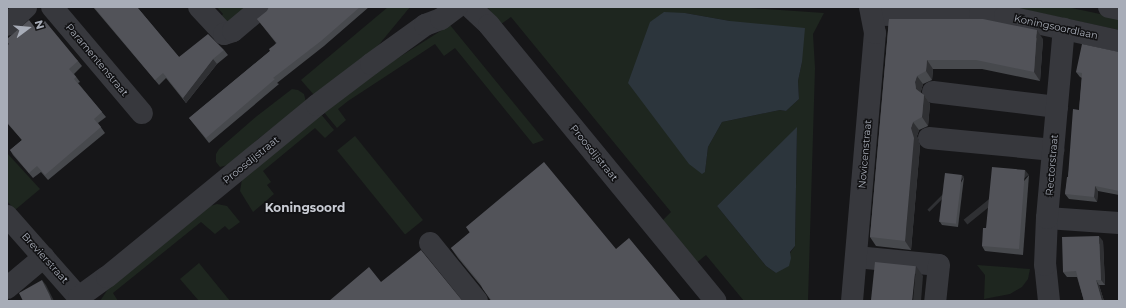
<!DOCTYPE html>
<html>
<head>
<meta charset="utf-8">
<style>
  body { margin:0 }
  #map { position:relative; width:1126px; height:308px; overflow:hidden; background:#161618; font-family:Montserrat,sans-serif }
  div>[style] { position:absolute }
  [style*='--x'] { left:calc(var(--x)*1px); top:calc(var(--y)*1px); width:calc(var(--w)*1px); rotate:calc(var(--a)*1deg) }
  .green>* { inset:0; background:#1e261f; transform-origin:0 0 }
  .water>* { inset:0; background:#2c353c }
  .minor>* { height:22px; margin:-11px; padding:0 11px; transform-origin:11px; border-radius:11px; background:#37383d }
  .wall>* { inset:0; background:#47494d }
  .shaded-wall>* { inset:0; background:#2f3033; transform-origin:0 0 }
  .building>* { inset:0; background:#525359; transform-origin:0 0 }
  span { translate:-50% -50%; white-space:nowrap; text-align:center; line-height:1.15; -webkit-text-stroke:3px #111113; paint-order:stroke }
  .street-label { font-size:10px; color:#a8adb8 }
  .quarter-label { font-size:12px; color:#c9ccd4; font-weight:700 }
  .frame { position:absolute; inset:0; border:8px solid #a8adb8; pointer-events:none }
  .north { position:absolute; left:8px; top:8px; width:40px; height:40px; -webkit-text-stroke:3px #111113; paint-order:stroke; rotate:74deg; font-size:11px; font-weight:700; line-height:16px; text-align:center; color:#a8adb8 }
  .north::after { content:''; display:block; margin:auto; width:14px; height:18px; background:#a8adb8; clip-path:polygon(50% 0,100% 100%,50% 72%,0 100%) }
</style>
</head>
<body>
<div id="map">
  <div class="green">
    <i style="clip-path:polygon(217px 7px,250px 7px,230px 23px,219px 19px,223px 14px)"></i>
    <i style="clip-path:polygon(388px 7px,410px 7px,377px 47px,314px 95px,301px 80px)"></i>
    <i style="clip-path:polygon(evenodd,487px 7px,736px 7px,824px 13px,813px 34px,815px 68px,808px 301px,744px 301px,706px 255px,695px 264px,661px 222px,671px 212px,511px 17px,501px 24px,487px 7px,685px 13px,730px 21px,802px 62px,798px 81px,799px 99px,786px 111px,780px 110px,722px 122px,708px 147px,705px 172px,685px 13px,487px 7px,797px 128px,795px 246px,776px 273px,766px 266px,717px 206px,797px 128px)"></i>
    <i style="clip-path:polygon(1013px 7px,1067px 7px,1119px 18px,1119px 30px)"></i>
    <i style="clip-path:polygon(450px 25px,544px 140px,533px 144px,455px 48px,444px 56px,435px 44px,348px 101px,338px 109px,346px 120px,337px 128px,323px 111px,357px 84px)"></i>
    <i style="clip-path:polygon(292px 89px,298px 90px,304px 94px,306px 102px,258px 139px,231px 164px,220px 167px,216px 162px,216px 154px,219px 149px,257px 116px)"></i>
    <i style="clip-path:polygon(320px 113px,334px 130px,325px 138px,315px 128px,263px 171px,271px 182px,267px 185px,274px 194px,253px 212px,240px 191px,242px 179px)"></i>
    <i style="left:355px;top:136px;width:108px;height:23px;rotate:51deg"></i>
    <i style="clip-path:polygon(7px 153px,40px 189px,15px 210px,7px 201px)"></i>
    <i style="clip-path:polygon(217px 204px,227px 206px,240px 222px,229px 230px,225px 226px,215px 234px,201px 222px,113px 293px,118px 301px,100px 301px,108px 289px,210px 206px)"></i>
    <i style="clip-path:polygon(199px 263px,230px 301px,199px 301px,180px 279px)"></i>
    <i style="clip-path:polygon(977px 265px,1030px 269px,1028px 279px,1022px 287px,1010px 294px,984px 299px,985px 275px)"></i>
  </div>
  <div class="water">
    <i style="clip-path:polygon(664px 12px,685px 13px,730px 21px,805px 28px,802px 62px,798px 81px,799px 99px,786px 111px,780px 110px,722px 122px,708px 147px,705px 172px,702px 174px,689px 164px,628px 83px,650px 22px)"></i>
    <i style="clip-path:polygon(797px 127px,795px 246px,790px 252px,791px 258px,789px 266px,776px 273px,766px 266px,717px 206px)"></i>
  </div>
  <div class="minor">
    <i style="--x:52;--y:7;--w:139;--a:49.7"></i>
    <i style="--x:199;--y:7;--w:37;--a:47"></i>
    <i style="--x:224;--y:34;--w:9;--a:-18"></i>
    <i style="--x:233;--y:31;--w:38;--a:-40"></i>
    <i style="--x:470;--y:7;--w:26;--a:43"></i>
    <i style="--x:489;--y:25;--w:357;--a:50.6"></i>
    <i style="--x:1109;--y:7;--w:10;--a:11"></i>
    <i style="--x:873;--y:15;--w:107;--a:-0.5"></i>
    <i style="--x:980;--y:14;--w:25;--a:5"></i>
    <i style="--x:1005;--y:16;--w:117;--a:12.4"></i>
    <i style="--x:7;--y:25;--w:26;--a:-43"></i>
    <i style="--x:933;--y:92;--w:125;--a:6.9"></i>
    <i style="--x:929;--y:138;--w:125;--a:5.5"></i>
    <i style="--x:7;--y:216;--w:113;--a:48.6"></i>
    <i style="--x:1047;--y:218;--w:72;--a:4"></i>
    <i style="--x:430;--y:243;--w:75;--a:51"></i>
    <i style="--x:856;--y:257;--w:83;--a:5.5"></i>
    <i style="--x:939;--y:265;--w:36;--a:96"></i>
    <i style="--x:7;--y:288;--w:48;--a:-40"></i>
    <i style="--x:79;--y:297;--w:34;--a:-36"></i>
    <i style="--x:107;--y:277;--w:271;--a:-39.3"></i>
    <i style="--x:317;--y:105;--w:68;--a:-37.2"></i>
    <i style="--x:371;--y:64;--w:67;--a:-35.8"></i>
    <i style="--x:425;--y:25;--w:17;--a:-21"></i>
    <i style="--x:441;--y:19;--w:20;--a:-37"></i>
    <i style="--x:852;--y:301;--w:269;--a:-85.1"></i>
    <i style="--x:875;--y:33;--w:26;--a:-101"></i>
    <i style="--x:1049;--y:301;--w:36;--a:-96"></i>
    <i style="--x:1045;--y:265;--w:47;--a:-87.6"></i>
    <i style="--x:1047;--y:218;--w:190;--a:-84.9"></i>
  </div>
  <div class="wall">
    <i style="clip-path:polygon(93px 7px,137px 7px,179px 57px,224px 50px,228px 55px,217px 64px,186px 103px,166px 78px,159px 85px)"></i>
    <i style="clip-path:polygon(269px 7px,369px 7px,324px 46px,277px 83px,279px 84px,209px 143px,189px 118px,270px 51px,276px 43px,257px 19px,267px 11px)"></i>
    <i style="clip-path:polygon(889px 19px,1043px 39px,1040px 81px,982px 69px,933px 69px,932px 80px,923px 84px,921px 91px,921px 93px,924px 95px,930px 104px,928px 126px,919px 130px,917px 136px,920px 146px,911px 250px,876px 246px,870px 237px)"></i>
    <i style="clip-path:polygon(36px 29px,78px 61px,82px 66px,74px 74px,80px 82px,78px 83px,106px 117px,98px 123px,105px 133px,48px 180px,41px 172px,33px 178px,13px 155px,10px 150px,22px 140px,7px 123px,7px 46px,9px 44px,7px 42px)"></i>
    <i style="clip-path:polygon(1119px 52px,1119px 195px,1098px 191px,1097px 202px,1069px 199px,1065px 194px,1079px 110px,1082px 78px,1080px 77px,1076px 72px)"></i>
    <i style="clip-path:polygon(1029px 175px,1023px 255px,985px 251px,982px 246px,986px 228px)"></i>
    <i style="clip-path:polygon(964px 177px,958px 227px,942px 225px,940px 222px)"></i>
    <i style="clip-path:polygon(466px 227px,616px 249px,681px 301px,491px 301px,481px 286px,458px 258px,451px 248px,470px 233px)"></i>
    <i style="clip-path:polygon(1103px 241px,1105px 285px,1099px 285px,1104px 301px,1084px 301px,1077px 277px,1067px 277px,1063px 272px)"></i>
  </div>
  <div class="shaded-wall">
    <i style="clip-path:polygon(1037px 30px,1043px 39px,1040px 81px,1034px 72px)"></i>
    <i style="clip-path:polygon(213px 59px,217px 64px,186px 103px,183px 98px)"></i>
    <i style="clip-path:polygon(927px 60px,933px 69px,932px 80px,926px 71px)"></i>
    <i style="clip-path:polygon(917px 76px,923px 84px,921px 91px,922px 97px,916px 89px,915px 82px)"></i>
    <i style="clip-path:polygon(924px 95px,930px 104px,928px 126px,922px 117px)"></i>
    <i style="clip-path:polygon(913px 122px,919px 130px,917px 136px,920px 146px,911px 250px,905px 241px,911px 128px)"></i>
    <i style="left:1025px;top:170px;width:6px;height:79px;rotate:51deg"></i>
    <i style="left:962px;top:175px;width:3px;height:49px;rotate:45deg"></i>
    <i style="clip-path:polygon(1095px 186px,1098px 191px,1097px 202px,1094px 197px)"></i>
    <i style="clip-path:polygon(1099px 236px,1103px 241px,1105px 285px,1101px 280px)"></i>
    <i style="clip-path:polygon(916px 266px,923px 276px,921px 301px,913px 301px)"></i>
    <i style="clip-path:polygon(42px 280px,46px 285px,54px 301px,52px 301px)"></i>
    <i style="clip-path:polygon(1096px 280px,1099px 285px,1104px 301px,1102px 301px)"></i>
  </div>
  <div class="building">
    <i style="clip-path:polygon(94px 7px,137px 7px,179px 57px,208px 34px,224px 50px,213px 59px,183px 98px,163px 73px,155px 80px)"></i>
    <i style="clip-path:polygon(269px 7px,360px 7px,321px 41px,273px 78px,275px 79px,206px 138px,189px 118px,270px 51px,269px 49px,277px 43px,257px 19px,267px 11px)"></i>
    <i style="clip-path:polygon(889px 19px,983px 19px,1037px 30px,1034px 72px,976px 60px,927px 60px,926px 71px,917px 76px,915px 82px,916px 89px,924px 95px,922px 117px,913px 122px,911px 128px,914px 138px,905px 241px,870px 237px)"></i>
    <i style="clip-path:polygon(29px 20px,36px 29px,45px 21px,78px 61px,69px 69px,76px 77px,74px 79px,102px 112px,94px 119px,101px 127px,45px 175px,37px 166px,29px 173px,10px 150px,22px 140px,7px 122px,7px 46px,9px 44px,7px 41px,7px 39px)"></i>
    <i style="clip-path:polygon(1082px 44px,1119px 52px,1119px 191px,1095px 186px,1094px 197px,1065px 194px,1067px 177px,1068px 177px,1073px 109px,1079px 110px,1082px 73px,1076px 72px)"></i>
    <i style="clip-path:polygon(544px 162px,616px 249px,629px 238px,681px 301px,492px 301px,483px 289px,480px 283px,451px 248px,470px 232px,466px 227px)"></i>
    <i style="clip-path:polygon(992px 167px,1025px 170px,1019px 249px,982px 246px,983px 228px,986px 228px)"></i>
    <i style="left:945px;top:173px;width:17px;height:49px;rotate:7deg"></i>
    <i style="clip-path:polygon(1099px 236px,1101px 280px,1096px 280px,1102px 301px,1084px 301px,1076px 271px,1063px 272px,1062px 237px)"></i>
    <i style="clip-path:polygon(421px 250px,461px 299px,463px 301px,329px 301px,369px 267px,381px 282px)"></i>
    <i style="left:875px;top:262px;width:41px;height:39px;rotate:6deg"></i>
    <i style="clip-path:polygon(42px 280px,49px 294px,52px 301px,23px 301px,19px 293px)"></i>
  </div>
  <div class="street-label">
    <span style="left:1056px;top:27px;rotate:12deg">Koningsoordlaan</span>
    <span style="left:97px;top:60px;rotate:50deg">Paramentenstraat</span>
    <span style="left:594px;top:153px;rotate:51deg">Proosdijstraat</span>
    <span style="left:865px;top:154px;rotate:-85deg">Novicenstraat</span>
    <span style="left:251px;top:160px;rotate:-39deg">Proosdijstraat</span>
    <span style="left:1052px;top:165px;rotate:-85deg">Rectorstraat</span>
    <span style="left:45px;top:258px;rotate:48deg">Brevierstraat</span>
  </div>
  <div class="quarter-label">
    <span style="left:305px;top:208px">Koningsoord</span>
  </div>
  <div class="frame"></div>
  <div class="north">N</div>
</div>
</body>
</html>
